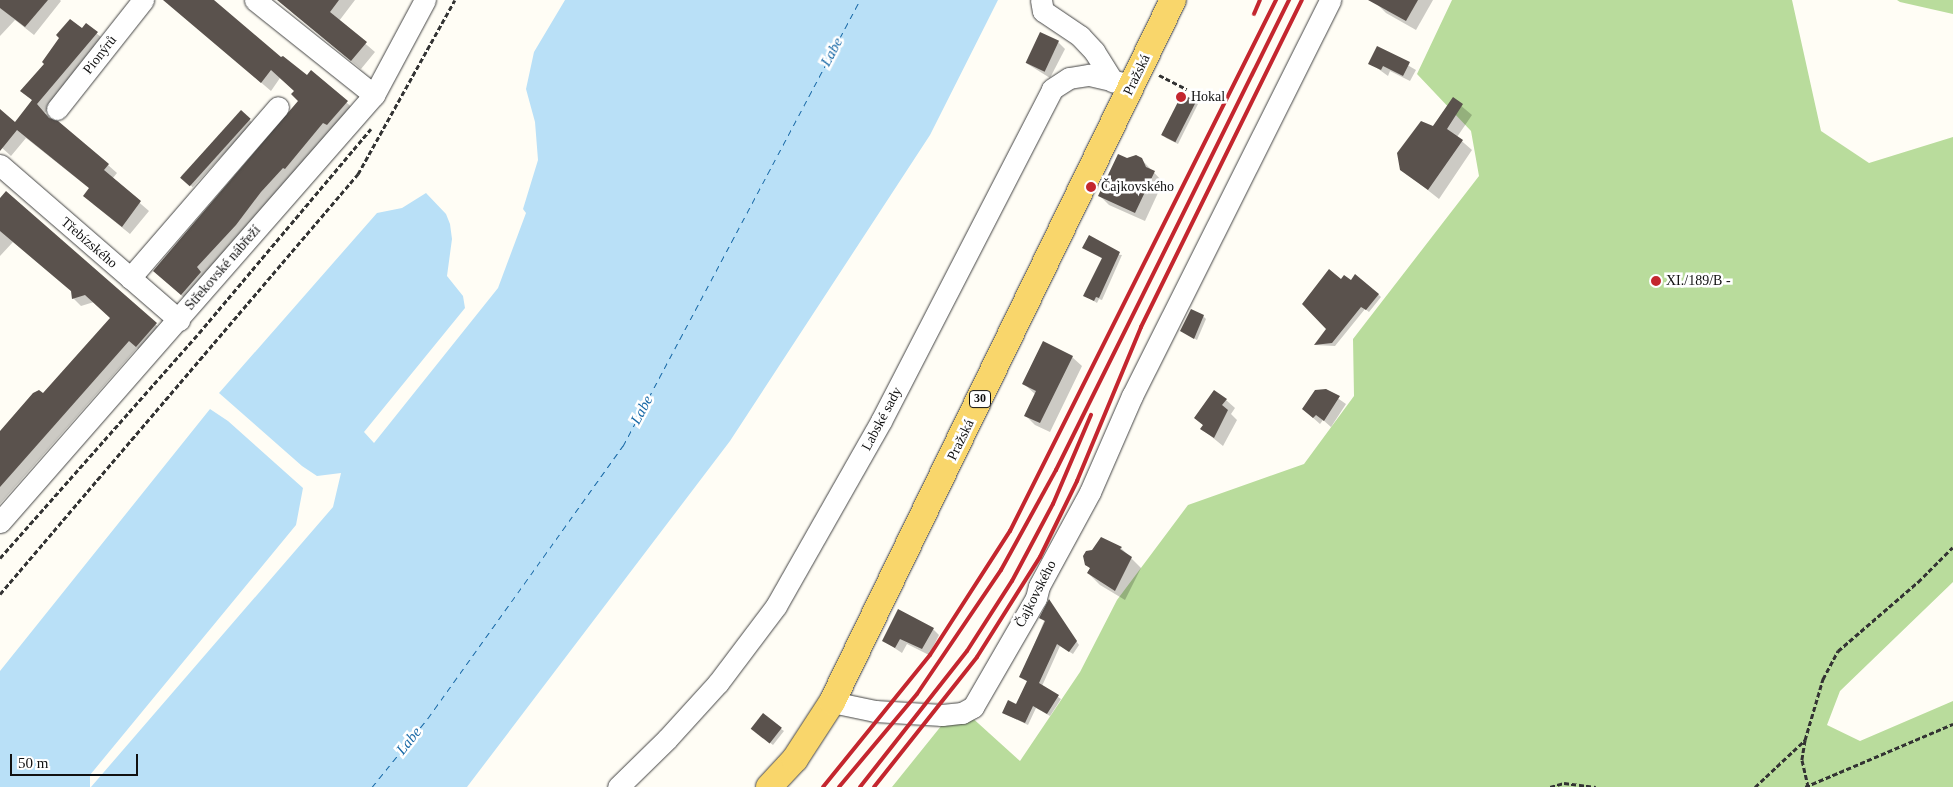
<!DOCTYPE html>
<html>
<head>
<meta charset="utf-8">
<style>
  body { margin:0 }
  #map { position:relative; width:1953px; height:787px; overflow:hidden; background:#fffdf5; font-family:"Times New Roman",serif }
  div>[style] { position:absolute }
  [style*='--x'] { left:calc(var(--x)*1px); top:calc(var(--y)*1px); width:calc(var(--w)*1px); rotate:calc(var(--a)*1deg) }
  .forest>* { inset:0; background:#b9dc9c }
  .water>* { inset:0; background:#b9e0f7 }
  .shadow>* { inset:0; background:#0003; transform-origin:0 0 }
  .ferry>* { height:1px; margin-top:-0.5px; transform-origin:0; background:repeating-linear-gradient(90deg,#1768a6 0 6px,transparent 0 11px) }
  .building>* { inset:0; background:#5a524d; transform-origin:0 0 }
  .path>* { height:3px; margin-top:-1.5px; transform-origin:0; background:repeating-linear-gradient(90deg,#333 0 5px,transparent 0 7.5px) }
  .roads { filter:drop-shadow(0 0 1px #444) drop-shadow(0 0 1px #444) }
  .minor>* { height:21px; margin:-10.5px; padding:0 10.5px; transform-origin:10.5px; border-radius:10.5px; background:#fff }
  .major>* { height:26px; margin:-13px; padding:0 13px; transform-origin:13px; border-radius:13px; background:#f9d66b }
  .rail>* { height:4px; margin:-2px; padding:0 2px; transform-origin:2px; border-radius:2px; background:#c4262e }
  .dots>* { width:14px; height:14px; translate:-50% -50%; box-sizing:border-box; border:2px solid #fff; border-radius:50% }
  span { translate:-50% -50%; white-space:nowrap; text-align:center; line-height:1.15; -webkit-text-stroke:5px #fff; paint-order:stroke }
  .shield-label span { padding:1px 4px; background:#fff; border:1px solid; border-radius:4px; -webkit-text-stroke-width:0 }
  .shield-label { font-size:12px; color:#111; font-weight:700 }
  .street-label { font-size:14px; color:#111 }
  .poi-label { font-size:14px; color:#111 }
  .left { translate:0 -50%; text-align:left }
  .water-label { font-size:15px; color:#1768a6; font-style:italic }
  .scale { position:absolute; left:10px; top:754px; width:128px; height:22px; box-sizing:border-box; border:2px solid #111; border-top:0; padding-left:6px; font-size:15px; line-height:18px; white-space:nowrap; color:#111; -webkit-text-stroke:4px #fff; paint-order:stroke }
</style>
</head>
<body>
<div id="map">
  <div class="forest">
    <i style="clip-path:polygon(1452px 0,1792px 0,1821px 131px,1869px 163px,1953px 137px,1953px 582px,1840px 691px,1827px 725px,1860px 741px,1953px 701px,1953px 787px,892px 787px,958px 705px,1020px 761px,1080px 672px,1117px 600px,1188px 505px,1304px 464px,1354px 396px,1353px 339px,1479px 176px,1471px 131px,1417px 74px)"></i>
    <i style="clip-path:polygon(1897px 0,1953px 0,1953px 14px,1900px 2px)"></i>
  </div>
  <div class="water">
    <i style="clip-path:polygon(565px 0,998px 0,930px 135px,730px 441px,467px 787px,91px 787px,333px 507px,341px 473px,317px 476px,302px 466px,219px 393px,377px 213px,402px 208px,426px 193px,446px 214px,450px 224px,452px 239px,447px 276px,463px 296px,465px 308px,364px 432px,374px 443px,498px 288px,526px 213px,523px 209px,538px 160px,535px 122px,526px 89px,534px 52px)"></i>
    <i style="clip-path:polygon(210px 409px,228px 421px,303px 488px,296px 525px,90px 775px,90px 787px,0 787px,0 671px)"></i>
  </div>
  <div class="shadow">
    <i style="clip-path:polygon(0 0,60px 0,61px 1px,34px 35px,15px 20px,0 36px)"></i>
    <i style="clip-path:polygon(173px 0,211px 0,281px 59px,307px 77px,312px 72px,356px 111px,190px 303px,154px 271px,300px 101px,295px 91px,280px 78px,271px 91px,179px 12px)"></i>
    <i style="clip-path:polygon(289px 0,355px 0,339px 21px,375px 52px,361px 69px,294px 14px,285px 5px)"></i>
    <i style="clip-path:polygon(1379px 0,1433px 0,1416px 30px,1386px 13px,1377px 4px)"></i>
    <i style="clip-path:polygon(86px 25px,106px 41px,45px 113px,108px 165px,117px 173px,112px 179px,149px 211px,130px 234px,93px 204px,90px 189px,26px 138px,11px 156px,0 146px,0 112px,15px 124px,33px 101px,22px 90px)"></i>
    <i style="clip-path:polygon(1058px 42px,1065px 49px,1050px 78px,1026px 63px)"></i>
    <i style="clip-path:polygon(1378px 48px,1416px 70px,1410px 81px,1390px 71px,1388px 76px,1370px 63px)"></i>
    <i style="clip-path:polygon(1453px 99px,1472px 115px,1457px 137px,1472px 150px,1439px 199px,1401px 169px)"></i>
    <i style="clip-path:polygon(1195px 102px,1198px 104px,1178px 144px,1166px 138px,1163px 135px)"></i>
    <i style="left:241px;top:112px;width:16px;height:88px;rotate:43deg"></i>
    <i style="clip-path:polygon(1141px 159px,1163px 182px,1145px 221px,1109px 205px,1100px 196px,1127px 160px)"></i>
    <i style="clip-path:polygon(6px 193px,164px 332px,145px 354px,137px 348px,0 504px,0 437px,43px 394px,111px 318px,94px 302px,81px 306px,73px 298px,72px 292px,13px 242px,0 256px,0 201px)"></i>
    <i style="clip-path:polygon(1087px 250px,1122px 255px,1102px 300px,1099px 299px,1097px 303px,1084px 295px,1103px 259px)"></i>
    <i style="clip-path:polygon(1378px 294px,1381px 297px,1369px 312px,1365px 309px,1335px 346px,1315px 345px,1328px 329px)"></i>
    <i style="clip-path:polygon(1203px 316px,1206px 319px,1197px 340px,1181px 331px)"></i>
    <i style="clip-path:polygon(1072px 357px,1082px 366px,1050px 432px,1035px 425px,1025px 415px,1036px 395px,1024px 384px)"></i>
    <i style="clip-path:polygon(1326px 390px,1346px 404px,1331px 427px,1323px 420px,1320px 424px,1303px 409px)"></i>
    <i style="clip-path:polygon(1226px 400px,1235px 408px,1231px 414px,1237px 420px,1223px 446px,1202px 429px,1204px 426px,1195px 418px)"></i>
    <i style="clip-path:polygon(1121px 548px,1141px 568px,1125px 600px,1100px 585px,1090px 575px,1091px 569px,1086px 564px)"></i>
    <i style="clip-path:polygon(1051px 604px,1079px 645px,1073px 654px,1060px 646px,1042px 686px,1061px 699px,1050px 716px,1036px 708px,1028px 725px,1003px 713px,1016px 705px,1028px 682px,1021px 677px)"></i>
    <i style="clip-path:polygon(933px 629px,939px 635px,929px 655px,907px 644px,902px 653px,884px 641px)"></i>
    <i style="clip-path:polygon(781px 729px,784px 731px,773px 745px,755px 731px)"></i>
  </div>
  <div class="ferry">
    <i style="--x:372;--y:787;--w:89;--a:-50.9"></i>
    <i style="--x:428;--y:718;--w:335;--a:-54.4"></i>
    <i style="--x:623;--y:446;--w:505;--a:-62.01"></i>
  </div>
  <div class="building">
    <i style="clip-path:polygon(0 0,48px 0,25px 27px,0 8px)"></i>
    <i style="clip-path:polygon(163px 0,214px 0,281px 57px,283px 56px,307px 75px,311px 70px,348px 101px,327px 125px,323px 123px,285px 169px,283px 168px,261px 192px,236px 225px,197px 267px,201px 272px,181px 295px,153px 271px,298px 101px,291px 94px,294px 91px,271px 70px,261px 83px)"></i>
    <i style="clip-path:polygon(277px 0,339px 0,330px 12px,367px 42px,351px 61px)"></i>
    <i style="clip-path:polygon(1368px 0,1418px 0,1406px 21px)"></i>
    <i style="clip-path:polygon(70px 19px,82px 28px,86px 23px,98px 32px,37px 104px,49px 118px,58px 121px,109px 164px,104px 170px,141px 201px,122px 227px,83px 196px,89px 188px,17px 130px,0 151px,0 109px,15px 122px,32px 100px,20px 91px,44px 64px,42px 62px,59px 38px,56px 35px)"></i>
    <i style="left:1040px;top:32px;width:21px;height:34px;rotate:25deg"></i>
    <i style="clip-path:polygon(1377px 46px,1410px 62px,1403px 76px,1383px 66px,1381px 70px,1368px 64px)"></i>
    <i style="left:1182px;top:94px;width:16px;height:46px;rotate:27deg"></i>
    <i style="clip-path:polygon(1453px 97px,1463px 104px,1447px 129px,1463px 140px,1428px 190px,1400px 170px,1397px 153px,1421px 121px,1433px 126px)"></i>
    <i style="left:241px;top:110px;width:13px;height:91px;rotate:42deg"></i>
    <i style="clip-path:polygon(1118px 154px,1127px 158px,1136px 155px,1142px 158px,1146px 167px,1155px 171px,1135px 213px,1098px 196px)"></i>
    <i style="clip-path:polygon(6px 191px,157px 323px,136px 347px,129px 341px,0 487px,0 431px,33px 393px,39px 390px,43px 393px,110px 318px,85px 295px,72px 299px,71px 291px,0 231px,0 198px)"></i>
    <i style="clip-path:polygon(1089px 235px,1120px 252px,1099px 298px,1096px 297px,1094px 301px,1083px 296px,1102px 258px,1082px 248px)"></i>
    <i style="clip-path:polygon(1329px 269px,1341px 279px,1344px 275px,1351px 280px,1355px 274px,1379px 294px,1366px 310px,1361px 307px,1332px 343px,1314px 345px,1326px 329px,1302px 304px)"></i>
    <i style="clip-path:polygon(1191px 309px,1204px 315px,1194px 339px,1180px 331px)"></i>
    <i style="clip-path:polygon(1043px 341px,1073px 356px,1040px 423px,1024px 416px,1036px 391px,1022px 384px)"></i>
    <i style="clip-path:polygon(1326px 389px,1340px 396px,1324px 421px,1316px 415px,1313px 418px,1302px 409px,1315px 390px)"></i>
    <i style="clip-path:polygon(1214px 390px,1227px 399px,1222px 405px,1228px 410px,1214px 438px,1200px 429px,1203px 425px,1194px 418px)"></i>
    <i style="clip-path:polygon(1101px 537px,1122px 547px,1120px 549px,1132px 557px,1115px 591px,1087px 573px,1090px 568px,1085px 565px,1083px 556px,1086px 551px,1092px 550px)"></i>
    <i style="clip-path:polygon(1049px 599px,1077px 641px,1069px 652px,1057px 644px,1039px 683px,1059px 695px,1047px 714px,1033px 706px,1025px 723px,1002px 713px,1008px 700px,1016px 704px,1027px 681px,1019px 677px,1045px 621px,1039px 618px)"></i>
    <i style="clip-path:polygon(898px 609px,934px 628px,922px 649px,900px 639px,895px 648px,882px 641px)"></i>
    <i style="left:763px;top:713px;width:24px;height:20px;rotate:38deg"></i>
  </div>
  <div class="path">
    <i style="--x:1159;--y:75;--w:31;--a:27"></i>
    <i style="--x:0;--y:558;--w:300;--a:-48.5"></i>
    <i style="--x:199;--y:333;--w:267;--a:-49.9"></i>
    <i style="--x:0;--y:594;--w:552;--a:-49.56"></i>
    <i style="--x:358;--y:174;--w:199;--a:-60.9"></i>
    <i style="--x:1805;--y:740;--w:20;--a:99"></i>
    <i style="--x:1802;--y:760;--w:27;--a:77"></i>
    <i style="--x:1550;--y:787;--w:15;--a:-16"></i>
    <i style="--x:1564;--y:783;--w:32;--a:7"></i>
    <i style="--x:1755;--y:787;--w:69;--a:-43.2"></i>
    <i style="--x:1805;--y:740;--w:64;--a:-73.6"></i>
    <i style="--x:1823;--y:679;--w:32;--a:-62"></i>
    <i style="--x:1838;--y:651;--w:106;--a:-40.8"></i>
    <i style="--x:1918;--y:582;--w:49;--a:-45"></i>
    <i style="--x:1805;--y:787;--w:161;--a:-23.1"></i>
  </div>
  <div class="roads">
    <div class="minor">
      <i style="--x:255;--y:0;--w:152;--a:38.6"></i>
      <i style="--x:1041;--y:0;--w:11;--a:80"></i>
      <i style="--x:1043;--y:11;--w:45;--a:34"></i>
      <i style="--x:1080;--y:36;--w:21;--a:47"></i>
      <i style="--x:1094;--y:51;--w:36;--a:58"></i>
      <i style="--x:57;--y:109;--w:139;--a:-51.7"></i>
      <i style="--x:0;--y:165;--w:237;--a:40.9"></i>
      <i style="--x:130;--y:278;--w:226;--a:-49.1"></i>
      <i style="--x:0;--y:522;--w:568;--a:-48.79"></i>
      <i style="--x:374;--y:95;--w:108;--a:-61.8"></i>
      <i style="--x:832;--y:702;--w:44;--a:11.8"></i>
      <i style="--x:875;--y:711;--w:67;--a:3.4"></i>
      <i style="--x:942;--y:715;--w:20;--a:-6"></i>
      <i style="--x:962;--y:713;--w:13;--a:-29"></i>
      <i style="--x:973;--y:707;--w:126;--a:-60"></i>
      <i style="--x:1036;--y:598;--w:12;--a:-76"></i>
      <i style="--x:1039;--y:586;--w:107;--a:-61.5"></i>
      <i style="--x:1090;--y:492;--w:105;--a:-66.4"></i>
      <i style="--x:1132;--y:396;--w:443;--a:-63.4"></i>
      <i style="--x:618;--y:787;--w:69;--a:-44.4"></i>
      <i style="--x:667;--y:739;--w:76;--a:-47.7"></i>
      <i style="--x:718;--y:683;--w:96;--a:-53"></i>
      <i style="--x:776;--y:606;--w:213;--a:-60.4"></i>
      <i style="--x:881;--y:421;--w:373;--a:-62.7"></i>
      <i style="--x:1052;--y:89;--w:20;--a:-33"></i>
      <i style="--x:1069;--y:78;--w:20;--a:-9"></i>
      <i style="--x:1089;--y:75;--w:44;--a:13.1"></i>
    </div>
    <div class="major">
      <i style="--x:769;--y:787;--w:38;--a:-47"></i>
      <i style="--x:795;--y:759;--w:68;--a:-57"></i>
      <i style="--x:832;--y:702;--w:780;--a:-64.09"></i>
    </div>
  </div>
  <div class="rail">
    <i style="--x:1254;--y:14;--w:15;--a:-67"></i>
    <i style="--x:823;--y:787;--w:170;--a:-51"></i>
    <i style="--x:930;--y:655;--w:148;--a:-57.2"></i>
    <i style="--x:1010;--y:531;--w:594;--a:-63.39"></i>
    <i style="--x:839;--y:787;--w:121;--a:-50"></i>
    <i style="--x:917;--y:694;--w:150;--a:-55.9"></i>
    <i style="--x:1001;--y:570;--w:114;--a:-61.2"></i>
    <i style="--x:1056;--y:470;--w:525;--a:-63.63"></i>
    <i style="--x:860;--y:787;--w:173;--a:-51.8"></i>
    <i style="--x:967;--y:651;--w:83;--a:-57.3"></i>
    <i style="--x:1012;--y:581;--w:87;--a:-62"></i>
    <i style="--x:1053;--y:504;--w:97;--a:-66.9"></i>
    <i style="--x:874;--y:787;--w:166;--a:-51.6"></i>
    <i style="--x:977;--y:657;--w:118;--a:-57.8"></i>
    <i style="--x:1040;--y:557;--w:85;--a:-64"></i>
    <i style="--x:1077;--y:481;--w:167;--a:-67.4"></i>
    <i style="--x:1141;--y:327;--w:364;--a:-63.8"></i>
  </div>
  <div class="dots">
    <i style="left:1181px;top:97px;background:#c4262e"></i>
    <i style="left:1091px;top:187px;background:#c4262e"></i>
    <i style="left:1656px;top:281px;background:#c4262e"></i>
  </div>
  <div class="shield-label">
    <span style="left:980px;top:399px">30</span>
  </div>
  <div class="street-label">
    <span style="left:100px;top:55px;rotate:-52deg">Pionýrů</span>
    <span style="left:1137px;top:75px;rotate:-64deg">Pražská</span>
    <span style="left:89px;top:243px;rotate:41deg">Třebízského</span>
    <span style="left:223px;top:268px;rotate:-49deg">Střekovské nábřeží</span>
    <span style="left:882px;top:419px;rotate:-62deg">Labské sady</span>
    <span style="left:961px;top:440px;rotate:-64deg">Pražská</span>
    <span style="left:1036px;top:594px;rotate:-63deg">Čajkovského</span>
  </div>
  <div class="poi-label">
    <span class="left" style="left:1191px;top:97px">Hokal</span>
    <span class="left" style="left:1101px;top:187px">Čajkovského</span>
    <span class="left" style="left:1666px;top:281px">XI./189/B -</span>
  </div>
  <div class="water-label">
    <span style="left:832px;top:52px;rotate:-62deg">Labe</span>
    <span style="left:642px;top:410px;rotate:-62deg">Labe</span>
    <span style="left:409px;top:741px;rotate:-51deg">Labe</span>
  </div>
  <div class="scale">50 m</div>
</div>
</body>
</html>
